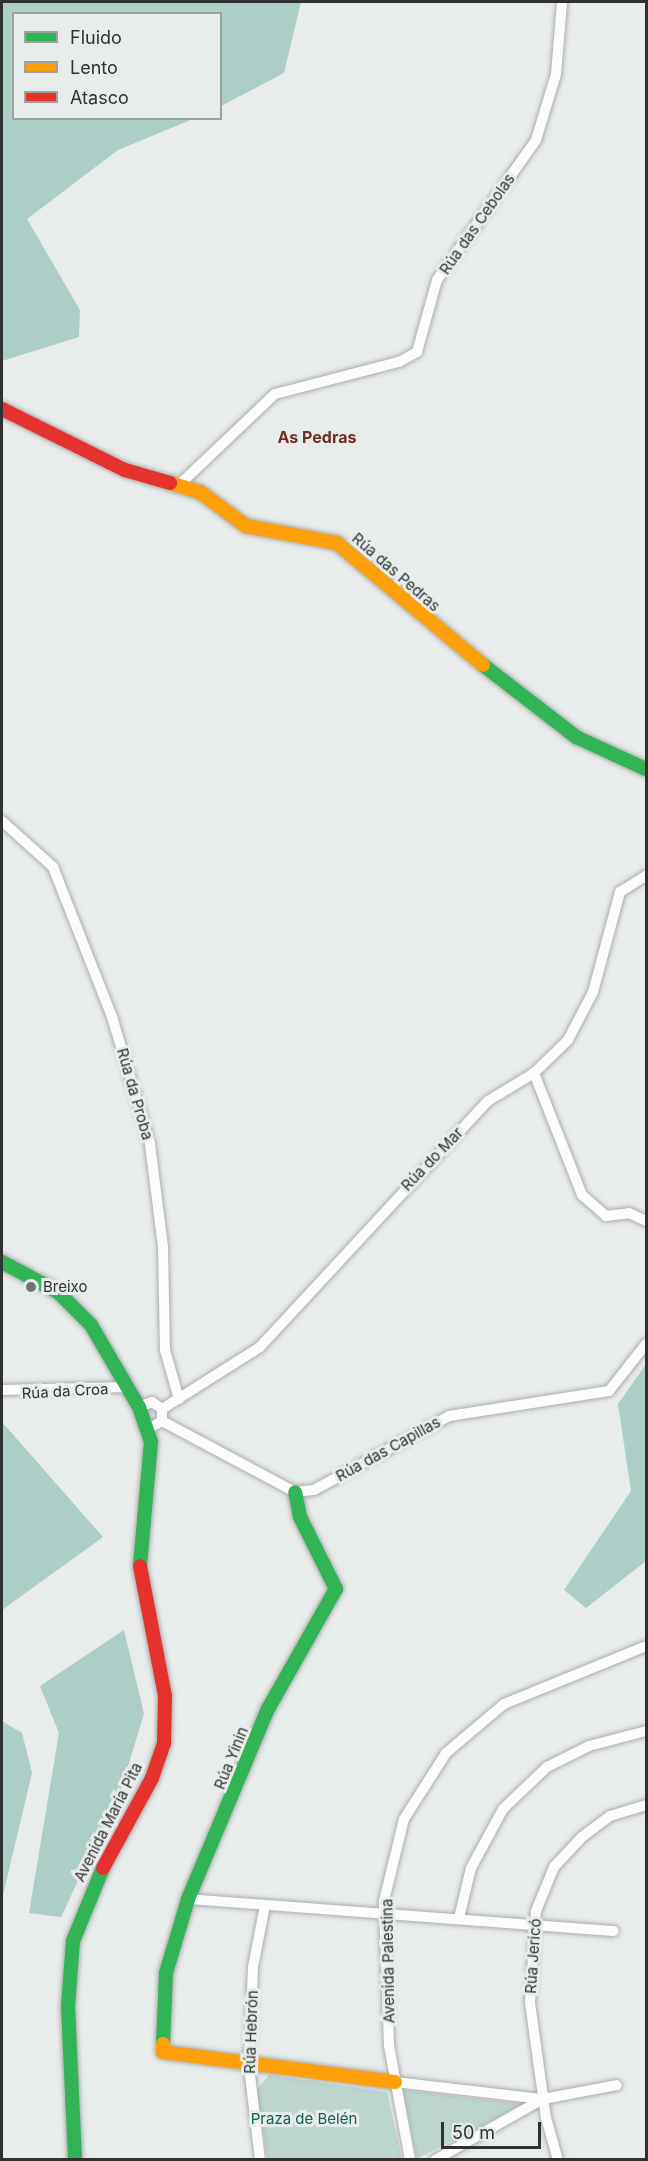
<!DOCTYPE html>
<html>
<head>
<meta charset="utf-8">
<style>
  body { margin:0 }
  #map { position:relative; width:648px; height:2161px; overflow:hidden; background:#e8ecea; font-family:Inter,sans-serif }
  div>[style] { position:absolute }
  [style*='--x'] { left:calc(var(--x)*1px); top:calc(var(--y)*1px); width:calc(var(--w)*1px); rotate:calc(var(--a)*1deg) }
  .green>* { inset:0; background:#bed6d0 }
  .forest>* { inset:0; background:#accec6 }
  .roads { filter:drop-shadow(0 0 2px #abadac) drop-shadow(0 0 2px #abadac) }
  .street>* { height:10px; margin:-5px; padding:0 5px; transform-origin:5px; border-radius:5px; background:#fcfcfc }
  .fast>* { height:14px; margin:-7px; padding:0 7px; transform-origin:7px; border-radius:7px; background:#30b455 }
  .slow>* { height:14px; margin:-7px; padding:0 7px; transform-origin:7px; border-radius:7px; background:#ff9f0a }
  .jam>* { height:14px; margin:-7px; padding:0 7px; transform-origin:7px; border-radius:7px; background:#e5322d }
  .dots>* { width:16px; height:16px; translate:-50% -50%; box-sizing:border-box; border:3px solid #e7edeb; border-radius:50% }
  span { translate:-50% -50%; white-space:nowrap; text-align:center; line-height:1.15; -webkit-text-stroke:6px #e7edeb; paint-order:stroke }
  .street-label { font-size:15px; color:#2f3231 }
  .poi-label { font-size:15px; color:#2f3231 }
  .left { translate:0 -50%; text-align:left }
  .park-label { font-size:15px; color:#126154 }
  .neighbourhood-label { font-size:16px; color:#722d25; font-weight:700 }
  .frame { position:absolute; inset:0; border:3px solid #2f3231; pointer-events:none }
  .legend { position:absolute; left:12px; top:12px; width:210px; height:108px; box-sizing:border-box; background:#e7edeb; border:2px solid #9da2a1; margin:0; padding:8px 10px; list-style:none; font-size:18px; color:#2f3231 }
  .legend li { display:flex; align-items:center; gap:12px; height:30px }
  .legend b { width:30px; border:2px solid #9da2a1 }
  .scale { position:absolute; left:441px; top:2122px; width:100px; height:27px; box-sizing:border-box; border:3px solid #2f3231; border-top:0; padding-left:8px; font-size:18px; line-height:21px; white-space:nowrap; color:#2f3231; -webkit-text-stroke:4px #e7edeb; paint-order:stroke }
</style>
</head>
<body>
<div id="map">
  <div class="green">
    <i style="clip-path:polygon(269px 2075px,387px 2092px,402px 2159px,268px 2159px,256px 2090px)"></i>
    <i style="clip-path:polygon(403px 2090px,523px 2104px,417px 2159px)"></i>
  </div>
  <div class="forest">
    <i style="clip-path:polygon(2px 2px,301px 2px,284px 73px,221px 106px,220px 14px,14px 14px,14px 118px,193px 119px,118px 150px,27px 219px,80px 310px,79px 337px,2px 361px)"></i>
    <i style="clip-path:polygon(646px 1364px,646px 1561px,586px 1608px,564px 1590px,631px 1491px,618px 1404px)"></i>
    <i style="clip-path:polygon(2px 1422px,103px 1537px,2px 1610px)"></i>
    <i style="clip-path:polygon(124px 1630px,144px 1714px,121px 1789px,61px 1917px,29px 1913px,59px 1733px,40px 1686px)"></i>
    <i style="clip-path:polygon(2px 1721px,22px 1733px,32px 1773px,2px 1899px)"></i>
  </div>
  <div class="roads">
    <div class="street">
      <i style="--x:179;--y:485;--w:132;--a:-43.5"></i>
      <i style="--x:275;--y:394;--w:128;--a:-14.5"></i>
      <i style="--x:399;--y:362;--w:21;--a:-29"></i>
      <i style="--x:417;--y:352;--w:75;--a:-74.5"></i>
      <i style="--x:437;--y:280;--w:171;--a:-54.7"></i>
      <i style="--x:536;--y:140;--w:69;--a:-73.1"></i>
      <i style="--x:556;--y:74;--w:72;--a:-85.2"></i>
      <i style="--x:2;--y:821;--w:69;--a:42"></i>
      <i style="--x:53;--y:867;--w:161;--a:68.5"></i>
      <i style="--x:112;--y:1017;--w:133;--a:73.3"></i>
      <i style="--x:150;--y:1144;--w:104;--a:82.8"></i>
      <i style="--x:163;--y:1247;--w:103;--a:88.9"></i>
      <i style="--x:165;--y:1350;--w:51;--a:74.1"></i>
      <i style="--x:534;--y:1073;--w:131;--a:68.5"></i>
      <i style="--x:582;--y:1195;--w:32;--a:41"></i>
      <i style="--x:606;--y:1216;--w:23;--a:-7"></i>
      <i style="--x:629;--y:1213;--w:19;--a:25"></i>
      <i style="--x:2;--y:1390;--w:127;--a:-1.4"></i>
      <i style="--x:139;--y:1407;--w:14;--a:-21"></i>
      <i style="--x:152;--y:1402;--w:12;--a:35"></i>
      <i style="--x:162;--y:1409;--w:12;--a:90"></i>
      <i style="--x:162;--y:1421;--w:16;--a:150"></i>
      <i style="--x:162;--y:1409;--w:116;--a:-32.3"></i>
      <i style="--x:260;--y:1347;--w:335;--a:-47.2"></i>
      <i style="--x:488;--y:1101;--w:54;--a:-31.3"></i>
      <i style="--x:534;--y:1073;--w:47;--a:-44.1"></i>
      <i style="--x:568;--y:1040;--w:54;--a:-62.5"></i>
      <i style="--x:593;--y:992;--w:104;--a:-74.9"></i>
      <i style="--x:620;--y:892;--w:31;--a:-32"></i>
      <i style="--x:162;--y:1421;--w:151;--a:28.1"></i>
      <i style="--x:295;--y:1492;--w:19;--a:-6"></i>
      <i style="--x:314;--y:1490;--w:154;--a:-28.7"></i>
      <i style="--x:449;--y:1416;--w:162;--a:-8.9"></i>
      <i style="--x:609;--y:1391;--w:60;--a:-51.8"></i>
      <i style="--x:188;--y:1899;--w:427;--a:4.3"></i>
      <i style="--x:459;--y:1918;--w:51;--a:-76.5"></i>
      <i style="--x:471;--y:1868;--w:67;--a:-61.5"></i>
      <i style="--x:503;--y:1809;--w:61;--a:-43.7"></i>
      <i style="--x:547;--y:1767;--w:47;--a:-26.6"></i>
      <i style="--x:589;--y:1746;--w:59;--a:-14.7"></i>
      <i style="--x:395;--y:2082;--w:149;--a:6.6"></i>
      <i style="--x:543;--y:2099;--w:75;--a:-10.7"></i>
      <i style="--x:260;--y:2160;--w:95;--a:-96.7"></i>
      <i style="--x:249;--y:2066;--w:99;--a:-87.7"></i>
      <i style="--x:253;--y:1967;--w:63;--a:-79"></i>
      <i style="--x:410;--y:2160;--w:116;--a:-100.4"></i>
      <i style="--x:389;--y:2046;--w:145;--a:-92"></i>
      <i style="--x:384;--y:1901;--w:84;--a:-76.3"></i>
      <i style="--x:404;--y:1819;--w:78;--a:-57.5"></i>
      <i style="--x:446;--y:1753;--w:76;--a:-40.2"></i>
      <i style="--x:504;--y:1704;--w:153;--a:-22.2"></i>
      <i style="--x:435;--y:2160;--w:124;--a:-29.5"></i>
      <i style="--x:558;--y:2160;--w:44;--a:-105.9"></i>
      <i style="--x:546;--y:2118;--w:116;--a:-97.9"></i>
      <i style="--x:530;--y:2003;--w:92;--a:-86.3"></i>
      <i style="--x:536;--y:1911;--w:48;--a:-67.8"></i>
      <i style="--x:554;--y:1867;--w:41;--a:-47"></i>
      <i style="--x:582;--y:1837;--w:35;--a:-37"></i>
      <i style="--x:610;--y:1816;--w:38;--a:-17"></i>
    </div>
    <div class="fast">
      <i style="--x:483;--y:665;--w:118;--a:37.7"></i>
      <i style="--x:576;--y:737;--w:77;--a:24.6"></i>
      <i style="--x:2;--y:1262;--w:64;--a:28.2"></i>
      <i style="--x:58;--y:1292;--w:47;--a:45"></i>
      <i style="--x:91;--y:1325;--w:95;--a:59.7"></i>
      <i style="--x:139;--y:1407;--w:37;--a:71"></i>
      <i style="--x:151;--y:1442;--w:124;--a:95.1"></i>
      <i style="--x:163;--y:2044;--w:71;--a:-87.6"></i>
      <i style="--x:166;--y:1973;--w:77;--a:-73.4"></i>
      <i style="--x:188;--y:1899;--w:206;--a:-67.2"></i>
      <i style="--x:268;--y:1709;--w:138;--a:-60.5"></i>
      <i style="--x:336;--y:1589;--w:80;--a:-116.6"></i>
      <i style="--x:300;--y:1517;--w:25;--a:-101"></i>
      <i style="--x:75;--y:2160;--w:154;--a:-92.6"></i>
      <i style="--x:68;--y:2006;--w:65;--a:-85.6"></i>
      <i style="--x:73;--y:1941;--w:79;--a:-67.7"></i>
    </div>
    <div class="slow">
      <i style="--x:170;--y:483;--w:31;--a:17"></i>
      <i style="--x:200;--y:492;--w:57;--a:36.5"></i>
      <i style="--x:246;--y:526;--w:93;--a:10.6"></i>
      <i style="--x:337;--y:543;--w:190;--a:39.9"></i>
      <i style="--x:163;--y:2044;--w:8;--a:90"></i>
      <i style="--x:163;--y:2052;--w:234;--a:7.4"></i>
    </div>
    <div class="jam">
      <i style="--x:2;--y:409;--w:137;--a:26.4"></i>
      <i style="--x:125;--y:470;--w:47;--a:16.1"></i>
      <i style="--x:103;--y:1868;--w:102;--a:-61.4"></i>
      <i style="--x:152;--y:1778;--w:37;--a:-71"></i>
      <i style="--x:164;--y:1743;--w:47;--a:-88.8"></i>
      <i style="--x:165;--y:1696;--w:132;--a:-100.9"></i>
    </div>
  </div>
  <div class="dots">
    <i style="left:31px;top:1287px;background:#707372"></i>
  </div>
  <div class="street-label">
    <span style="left:477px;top:224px;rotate:-55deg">Rúa das Cebolas</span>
    <span style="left:396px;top:572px;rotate:41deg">Rúa das Pedras</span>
    <span style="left:135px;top:1094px;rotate:74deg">Rúa da Proba</span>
    <span style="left:432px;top:1159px;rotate:-46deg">Rúa do Mar</span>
    <span style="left:65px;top:1391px;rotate:-3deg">Rúa da Croa</span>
    <span style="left:388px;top:1449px;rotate:-29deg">Rúa das Capillas</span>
    <span style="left:231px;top:1758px;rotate:-68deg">Rúa Yinin</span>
    <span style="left:108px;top:1822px;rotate:-63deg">Avenida María Pita</span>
    <span style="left:533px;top:1956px;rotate:-86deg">Rúa Jericó</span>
    <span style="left:388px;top:1961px;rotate:-91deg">Avenida Palestina</span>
    <span style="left:251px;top:2032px;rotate:-88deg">Rúa Hebrón</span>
  </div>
  <div class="poi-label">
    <span class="left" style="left:43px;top:1287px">Breixo</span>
  </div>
  <div class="park-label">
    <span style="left:304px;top:2119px">Praza de Belén</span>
  </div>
  <div class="neighbourhood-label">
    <span style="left:317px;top:437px">As Pedras</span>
  </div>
  <div class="frame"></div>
  <ul class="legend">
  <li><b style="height:8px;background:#30b455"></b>Fluido</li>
  <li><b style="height:8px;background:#ff9f0a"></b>Lento</li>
  <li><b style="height:8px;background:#e5322d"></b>Atasco</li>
  </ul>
  <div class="scale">50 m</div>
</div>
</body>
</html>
